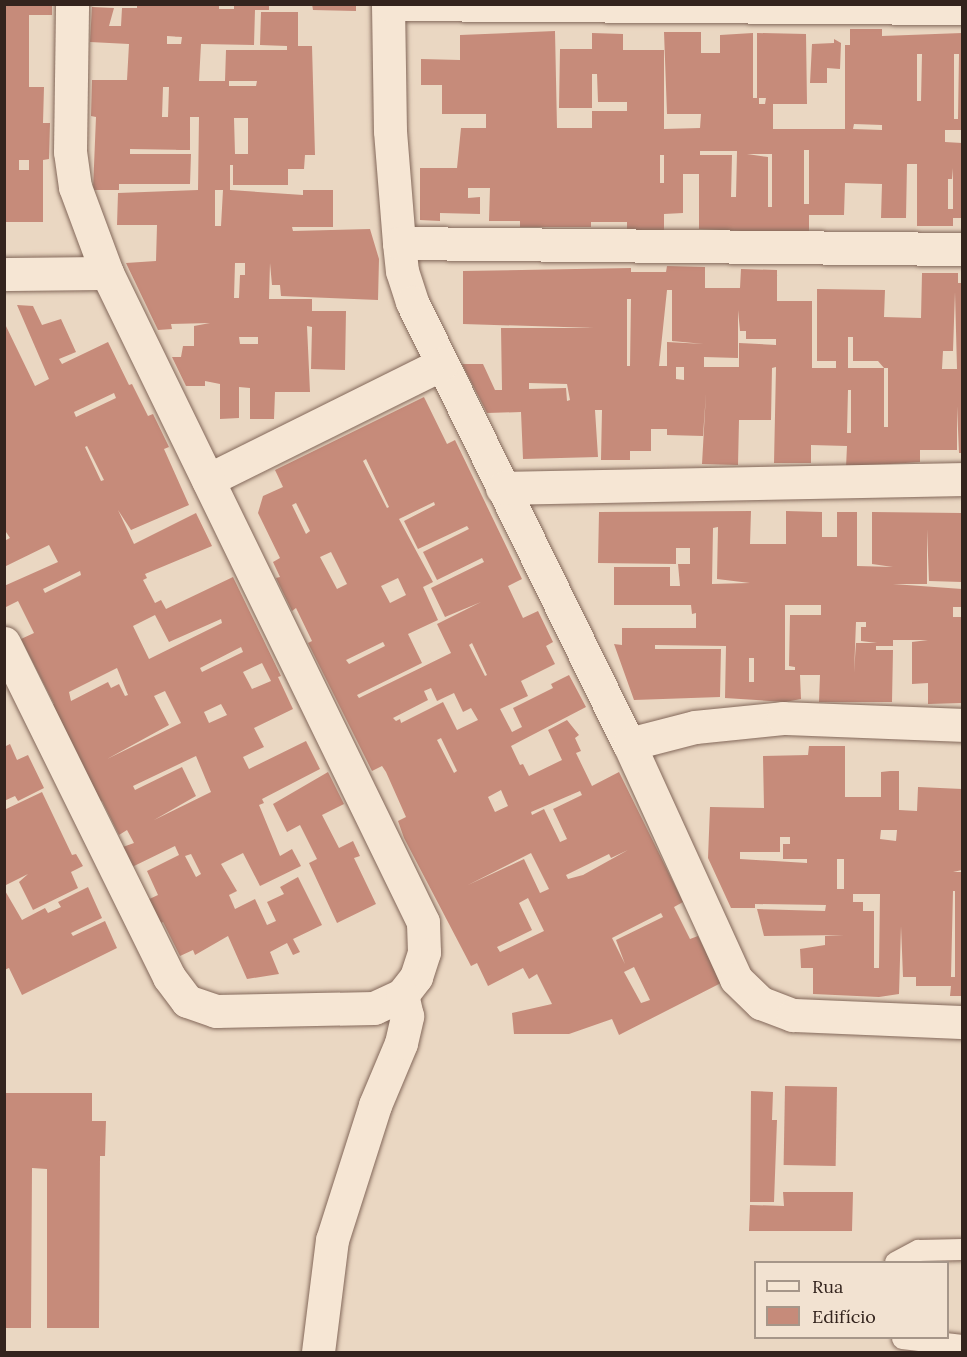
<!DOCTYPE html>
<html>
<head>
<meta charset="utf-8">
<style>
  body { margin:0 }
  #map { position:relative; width:967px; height:1357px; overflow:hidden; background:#ead7c2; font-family:Lora,serif }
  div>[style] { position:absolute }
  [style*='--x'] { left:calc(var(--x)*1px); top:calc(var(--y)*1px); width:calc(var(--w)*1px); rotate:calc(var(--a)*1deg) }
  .building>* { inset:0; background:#c68b7a; transform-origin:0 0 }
  .roads { filter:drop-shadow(0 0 2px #83685a) drop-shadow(0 0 2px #83685a) }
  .service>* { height:21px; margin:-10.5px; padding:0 10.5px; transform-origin:10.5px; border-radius:10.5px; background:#f6e6d4 }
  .minor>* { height:33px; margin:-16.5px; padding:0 16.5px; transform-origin:16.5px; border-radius:16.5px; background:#f6e6d4 }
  span { translate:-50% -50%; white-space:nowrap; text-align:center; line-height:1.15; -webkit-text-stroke:5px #f2e2d1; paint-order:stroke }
  .frame { position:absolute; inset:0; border:6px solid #34241e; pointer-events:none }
  .legend { position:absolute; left:754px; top:1261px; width:195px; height:78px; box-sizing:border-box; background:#f2e2d1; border:2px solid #a69689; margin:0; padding:8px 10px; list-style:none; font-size:18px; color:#34241e }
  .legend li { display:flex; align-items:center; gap:12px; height:30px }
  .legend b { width:30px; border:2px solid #a69689 }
</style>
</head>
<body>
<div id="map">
  <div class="building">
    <i style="clip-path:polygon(evenodd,4px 4px,52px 4px,52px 15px,29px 15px,29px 87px,44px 87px,43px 123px,50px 123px,49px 159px,43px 160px,43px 222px,4px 222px,4px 4px,19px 160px,29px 160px,29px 170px,19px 170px,19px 160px)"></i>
    <i style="clip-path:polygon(evenodd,137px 4px,219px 4px,219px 9px,234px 9px,234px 4px,269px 4px,269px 10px,255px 10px,254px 45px,201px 44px,199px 81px,225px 81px,226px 50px,287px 50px,287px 46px,260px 45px,261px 12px,298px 12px,298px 46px,312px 46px,315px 155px,305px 155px,304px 169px,288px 169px,288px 185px,233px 185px,233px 165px,230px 165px,230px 190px,303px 195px,303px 190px,333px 190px,333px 227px,292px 227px,293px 231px,370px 229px,379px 259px,378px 300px,281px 296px,280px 285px,272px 285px,270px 263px,269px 299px,312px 299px,312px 311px,346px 311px,345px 370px,311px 369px,312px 327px,307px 326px,310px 392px,275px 392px,274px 419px,250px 419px,250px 388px,239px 387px,239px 418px,220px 419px,220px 384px,205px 381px,205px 386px,186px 386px,172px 357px,181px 357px,183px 346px,194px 346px,194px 326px,210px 323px,171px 324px,172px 329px,158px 330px,126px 263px,156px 261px,157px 225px,117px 225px,118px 193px,198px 190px,199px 117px,190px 117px,190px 150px,130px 149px,130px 154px,191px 154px,190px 184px,119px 184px,119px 190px,93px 190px,96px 117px,91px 116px,92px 80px,127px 80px,129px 44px,90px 42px,92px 7px,114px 8px,109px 26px,121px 26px,122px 8px,137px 8px,137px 4px,167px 36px,182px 37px,181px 44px,167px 44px,167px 36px,137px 4px,229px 81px,257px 81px,256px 86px,229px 86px,229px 81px,137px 4px,163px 87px,169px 87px,168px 117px,162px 117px,163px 87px,137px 4px,234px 118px,248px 118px,248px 154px,235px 154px,234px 118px,137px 4px,215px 190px,223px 190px,221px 226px,215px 226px,215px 190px,137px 4px,235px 263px,245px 263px,245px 275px,240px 275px,239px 298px,234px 298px,235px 263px,137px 4px,239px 337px,258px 337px,258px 344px,240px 344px,239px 337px)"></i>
    <i style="clip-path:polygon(312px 4px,356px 4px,356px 11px,313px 10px)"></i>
    <i style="clip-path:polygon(evenodd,850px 29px,882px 29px,882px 36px,962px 33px,962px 130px,945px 130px,945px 142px,962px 143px,962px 218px,953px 218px,953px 226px,917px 226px,917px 164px,907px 164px,906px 218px,881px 218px,882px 184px,845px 183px,844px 215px,809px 215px,809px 234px,699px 229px,699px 174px,683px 174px,683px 213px,664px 214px,664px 231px,627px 231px,627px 222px,591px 222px,591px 227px,520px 227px,520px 221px,489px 221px,490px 188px,468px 188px,468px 198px,480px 197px,480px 214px,440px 213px,440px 221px,420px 220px,420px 168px,457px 168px,461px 128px,486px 128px,486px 114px,442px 114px,442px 85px,421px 85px,421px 59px,460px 60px,460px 35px,555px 31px,557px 128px,592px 128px,592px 111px,627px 111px,627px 102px,598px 102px,597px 74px,592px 74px,592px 108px,559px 108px,560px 49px,592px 49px,592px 33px,623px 34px,623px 50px,664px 50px,664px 129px,700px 128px,701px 114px,667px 114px,664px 32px,701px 32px,701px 53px,720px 53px,720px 35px,753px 33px,753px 98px,759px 98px,759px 104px,765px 104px,766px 98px,757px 98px,757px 33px,806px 34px,807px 104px,773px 104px,773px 129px,845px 129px,845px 45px,850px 45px,850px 29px,917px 54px,922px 54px,921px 101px,917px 101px,917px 54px,850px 29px,954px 54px,959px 54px,958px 119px,954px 119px,954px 54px,850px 29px,854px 124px,882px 125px,882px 130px,853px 129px,854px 124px,850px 29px,804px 150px,809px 150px,809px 204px,804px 204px,804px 150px,850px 29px,700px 151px,737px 151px,736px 197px,731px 197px,732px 155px,700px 155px,700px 151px,850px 29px,747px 154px,772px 154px,772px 207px,768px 207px,768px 157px,747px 154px,850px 29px,660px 155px,664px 155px,664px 183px,660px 183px,660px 155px,850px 29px,953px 168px,953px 209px,948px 209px,948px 179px,952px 179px,953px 168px)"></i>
    <i style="clip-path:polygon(834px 39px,841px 43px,840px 69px,827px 68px,827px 83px,810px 83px,812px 44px,834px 43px)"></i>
    <i style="clip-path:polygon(evenodd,667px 266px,705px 267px,705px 288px,740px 288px,741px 269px,777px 270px,777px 301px,812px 301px,812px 368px,836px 368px,836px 361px,817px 361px,817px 289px,885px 290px,884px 317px,921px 318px,922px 273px,958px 273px,958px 283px,962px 283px,962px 453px,959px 453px,957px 406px,957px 450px,920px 450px,920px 462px,846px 467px,847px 446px,811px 445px,811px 463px,774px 463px,776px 367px,772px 368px,771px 420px,739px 420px,738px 465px,702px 464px,706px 393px,703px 436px,667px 435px,667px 429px,651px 429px,651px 451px,630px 451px,630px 460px,601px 460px,602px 410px,595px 410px,598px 457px,523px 459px,521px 412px,487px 413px,462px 364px,483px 364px,495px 390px,502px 390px,501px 328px,596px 328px,463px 324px,463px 271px,631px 268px,631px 272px,666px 272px,667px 266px,667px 290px,672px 290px,672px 341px,704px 344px,667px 342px,667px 366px,659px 366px,667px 290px,667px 266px,955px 292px,957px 369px,942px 369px,943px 351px,953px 351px,955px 292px,667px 266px,627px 299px,631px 299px,630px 366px,627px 366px,627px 299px,667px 266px,738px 310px,740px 331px,746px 331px,746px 339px,776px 339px,776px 345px,739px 343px,739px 367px,704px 367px,704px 357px,738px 358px,738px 310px,667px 266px,848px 337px,853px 337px,853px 361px,878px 361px,884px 368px,848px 368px,848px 337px,667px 266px,676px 367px,684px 367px,684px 380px,676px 379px,676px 367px,667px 266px,884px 368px,888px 368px,888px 427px,884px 427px,884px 368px,667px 266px,529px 383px,567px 384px,570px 400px,567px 401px,566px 388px,529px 389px,529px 383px,667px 266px,848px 390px,851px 390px,851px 433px,847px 433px,848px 390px)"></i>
    <i style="clip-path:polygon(evenodd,17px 305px,33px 306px,42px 325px,61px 319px,76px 352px,59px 359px,62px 364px,108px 342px,129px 385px,132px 384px,148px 416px,153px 414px,169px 447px,164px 449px,189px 505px,131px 530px,118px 510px,134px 544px,196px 513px,212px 546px,145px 574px,147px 578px,143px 580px,155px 603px,161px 600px,166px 609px,233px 577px,281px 676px,278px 677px,293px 709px,254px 728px,264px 747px,243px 757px,249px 769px,306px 741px,320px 769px,262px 799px,264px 803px,259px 805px,280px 856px,292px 849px,301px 866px,260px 886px,243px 853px,221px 864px,237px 891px,229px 895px,235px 909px,255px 899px,267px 925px,276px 921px,267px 902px,284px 894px,280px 887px,298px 877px,322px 925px,293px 939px,300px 952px,293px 955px,287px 943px,270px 952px,279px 974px,247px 979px,228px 936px,195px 955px,193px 950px,180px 956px,163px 922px,156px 925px,145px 901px,158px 895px,147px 871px,179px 855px,175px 846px,130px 868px,120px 848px,134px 843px,127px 830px,119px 835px,102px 801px,97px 803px,50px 706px,54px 704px,21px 639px,34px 633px,18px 601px,6px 607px,4px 604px,4px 586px,58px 562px,49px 545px,4px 567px,4px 541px,10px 538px,4px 529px,4px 322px,35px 386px,49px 379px,17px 305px,114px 393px,116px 398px,76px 417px,74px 412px,114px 393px,17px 305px,87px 446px,104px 480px,101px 481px,85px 447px,87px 446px,17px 305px,80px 571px,81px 575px,45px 593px,43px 589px,80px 571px,17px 305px,155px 615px,169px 642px,221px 619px,222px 623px,149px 659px,133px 626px,155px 615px,17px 305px,241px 647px,243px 652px,202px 672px,200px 668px,241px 647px,17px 305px,262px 663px,271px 681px,252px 689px,243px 672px,262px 663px,17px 305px,117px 668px,128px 695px,125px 696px,119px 684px,111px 688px,108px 682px,71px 701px,69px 692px,117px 668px,17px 305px,165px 691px,181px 723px,107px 759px,169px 725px,154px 696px,165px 691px,17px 305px,221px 704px,227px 715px,209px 723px,204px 712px,221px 704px,17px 305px,196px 756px,211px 792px,154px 820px,196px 796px,182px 767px,135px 790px,133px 786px,196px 756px,17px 305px,191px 854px,201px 874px,196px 877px,185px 856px,191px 854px)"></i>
    <i style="clip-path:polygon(evenodd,424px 397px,447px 444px,455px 440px,522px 579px,508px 586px,523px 618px,538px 611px,553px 642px,546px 646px,555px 664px,521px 681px,528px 696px,500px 709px,512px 732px,522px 727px,513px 708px,553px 688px,551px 684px,569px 675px,586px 707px,511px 746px,520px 765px,523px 764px,529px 776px,562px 760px,548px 730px,567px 720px,579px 735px,575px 738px,581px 751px,576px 753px,592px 786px,619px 772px,683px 902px,674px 907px,690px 939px,698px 936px,721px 983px,619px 1035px,612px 1019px,569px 1034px,514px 1034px,512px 1013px,552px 1004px,537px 974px,529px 979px,523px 968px,488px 986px,477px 963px,471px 966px,404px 838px,398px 821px,406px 817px,386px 772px,382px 766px,372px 771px,308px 643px,312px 641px,296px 608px,292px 611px,276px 578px,280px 577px,273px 562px,280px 558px,258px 513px,263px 496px,283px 487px,275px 470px,424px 397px,366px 459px,389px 507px,387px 508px,363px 461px,366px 459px,424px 397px,434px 502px,435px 505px,404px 521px,418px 549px,467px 526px,469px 529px,423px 552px,437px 580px,482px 558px,484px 562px,431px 588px,445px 617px,481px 602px,437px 624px,451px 653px,359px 698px,357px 695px,422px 663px,408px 634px,438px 620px,423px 587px,433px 582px,399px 519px,434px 502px,424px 397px,296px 503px,310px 531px,306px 534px,292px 505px,296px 503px,424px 397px,331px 552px,347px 584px,337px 589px,320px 557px,331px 552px,424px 397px,398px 578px,406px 595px,390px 603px,381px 586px,398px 578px,424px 397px,383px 642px,385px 646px,349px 664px,346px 660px,383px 642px,424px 397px,472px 643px,487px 675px,485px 676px,469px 645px,472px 643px,424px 397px,431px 688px,437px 701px,454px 693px,463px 712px,471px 708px,478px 720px,457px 730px,443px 702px,401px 723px,400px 719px,396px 721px,393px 718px,428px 700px,424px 691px,431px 688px,424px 397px,441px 738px,457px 771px,454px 773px,437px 740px,441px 738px,424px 397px,501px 790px,508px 806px,495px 812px,488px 797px,501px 790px,424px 397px,580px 791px,582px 795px,553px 809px,567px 839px,560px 842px,544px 809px,532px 815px,531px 812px,580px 791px,424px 397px,628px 850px,583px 875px,568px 879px,566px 875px,609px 854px,611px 858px,628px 850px,424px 397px,531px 853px,549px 889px,540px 893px,524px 859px,468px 885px,531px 853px,424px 397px,528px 898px,544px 931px,500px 952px,497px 947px,532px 930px,519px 903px,528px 898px,424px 397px,661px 913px,663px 917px,616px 940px,625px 964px,612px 938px,661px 913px,424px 397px,634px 967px,650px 1000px,641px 1003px,624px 972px,634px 967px)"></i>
    <i style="clip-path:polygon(evenodd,751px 511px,750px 544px,786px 544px,786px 511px,822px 512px,822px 537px,837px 537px,837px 512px,857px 512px,857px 566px,893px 567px,872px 564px,872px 512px,962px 513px,962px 582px,929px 581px,927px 529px,927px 584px,893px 584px,962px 589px,962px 607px,953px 607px,953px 617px,961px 617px,962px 703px,928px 704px,928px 683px,912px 684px,912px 642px,928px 640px,893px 640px,893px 646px,876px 646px,876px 650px,893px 650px,892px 702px,819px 702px,820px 675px,800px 675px,801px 699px,785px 702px,725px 698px,726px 646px,655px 645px,655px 649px,721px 649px,720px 697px,634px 700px,614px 644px,622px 645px,622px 628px,696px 628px,696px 613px,692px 614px,691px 605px,614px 605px,614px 567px,670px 567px,670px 586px,680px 586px,678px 564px,690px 564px,690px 548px,676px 548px,676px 564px,598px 563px,599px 512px,751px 511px,718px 527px,717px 579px,750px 583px,712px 584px,713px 528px,718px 527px,751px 511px,785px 605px,821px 605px,821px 615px,790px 615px,789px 666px,795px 667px,795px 670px,785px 670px,785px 605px,751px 511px,856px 622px,866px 622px,866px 627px,861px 627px,861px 641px,877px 643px,856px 643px,854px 673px,856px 622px,751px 511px,749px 658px,754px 658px,754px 682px,749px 682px,749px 658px)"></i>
    <i style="clip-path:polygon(10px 744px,17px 760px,28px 755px,44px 788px,18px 801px,15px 796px,4px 801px,4px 747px)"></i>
    <i style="clip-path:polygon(evenodd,809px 746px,845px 746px,845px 797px,881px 797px,881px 772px,890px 771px,899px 771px,899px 810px,917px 811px,918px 787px,962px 789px,962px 870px,953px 872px,962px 872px,962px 996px,950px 996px,951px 986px,916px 986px,916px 977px,903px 977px,901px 926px,899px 994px,879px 997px,813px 994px,813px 968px,801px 968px,800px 949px,825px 945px,825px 936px,844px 935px,764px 936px,757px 909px,825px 911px,826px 905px,755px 904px,755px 908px,731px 908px,708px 858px,710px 807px,764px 808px,763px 756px,808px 755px,809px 746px,881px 830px,897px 830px,896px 841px,880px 839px,881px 830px,809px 746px,780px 837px,790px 837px,790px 844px,783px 844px,783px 859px,807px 859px,807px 863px,740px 859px,740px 852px,780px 852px,780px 837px,809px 746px,837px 859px,844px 859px,844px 889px,837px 889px,837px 859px,809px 746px,953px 891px,955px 891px,955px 977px,951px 977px,953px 891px,809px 746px,853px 894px,880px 894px,879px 968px,874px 968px,874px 911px,863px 911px,863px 902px,853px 902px,853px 894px)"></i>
    <i style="clip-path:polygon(328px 772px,344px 804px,322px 815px,339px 848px,353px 841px,360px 856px,354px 858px,376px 904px,337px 923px,309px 863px,317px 859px,300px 825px,287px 832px,273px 804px)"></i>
    <i style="clip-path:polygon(42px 792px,72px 855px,76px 854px,83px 866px,71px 872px,78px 888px,33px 910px,19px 882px,28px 874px,4px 886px,4px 810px)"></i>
    <i style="clip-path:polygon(88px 887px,102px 918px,71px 933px,73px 936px,105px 921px,117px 948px,22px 995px,9px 968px,4px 970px,4px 889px,22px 920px,45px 908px,48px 913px,61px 907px,58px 902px)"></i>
    <i style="left:785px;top:1086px;width:52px;height:79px;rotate:1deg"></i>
    <i style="clip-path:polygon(751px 1091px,773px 1092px,772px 1120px,777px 1120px,774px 1202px,750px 1202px)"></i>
    <i style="clip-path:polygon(4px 1093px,92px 1093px,92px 1121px,106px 1121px,105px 1156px,100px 1156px,99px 1328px,47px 1328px,47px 1169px,32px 1168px,31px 1328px,4px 1328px)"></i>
    <i style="clip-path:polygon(783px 1192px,853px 1192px,852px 1231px,749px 1231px,750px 1205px,784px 1206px)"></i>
  </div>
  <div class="roads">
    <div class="service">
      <i style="--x:895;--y:1262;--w:26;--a:-28"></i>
      <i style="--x:918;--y:1250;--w:44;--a:-1.3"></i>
      <i style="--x:902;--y:1338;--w:60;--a:6.7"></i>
    </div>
    <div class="minor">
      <i style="--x:388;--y:4;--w:127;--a:89.1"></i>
      <i style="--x:390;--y:131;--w:112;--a:85.4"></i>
      <i style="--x:399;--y:243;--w:28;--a:84"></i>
      <i style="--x:402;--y:271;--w:33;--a:72"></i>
      <i style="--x:412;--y:302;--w:492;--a:63.9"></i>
      <i style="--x:629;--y:744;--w:258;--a:65.5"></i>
      <i style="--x:736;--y:979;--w:35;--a:44"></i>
      <i style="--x:761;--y:1003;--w:34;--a:21"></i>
      <i style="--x:793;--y:1015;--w:169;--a:2.4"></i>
      <i style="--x:388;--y:4;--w:574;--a:0.4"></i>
      <i style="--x:399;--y:243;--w:563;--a:0.61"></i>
      <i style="--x:4;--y:274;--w:103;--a:-0.6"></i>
      <i style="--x:208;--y:480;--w:261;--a:-26.4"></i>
      <i style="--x:502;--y:488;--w:460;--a:-1.1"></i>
      <i style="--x:4;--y:643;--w:373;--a:63.7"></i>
      <i style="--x:169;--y:977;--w:30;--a:53"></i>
      <i style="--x:187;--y:1001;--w:31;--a:19"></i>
      <i style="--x:216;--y:1011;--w:158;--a:-1.1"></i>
      <i style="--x:374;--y:1008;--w:31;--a:-25"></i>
      <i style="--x:402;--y:995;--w:23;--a:-52"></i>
      <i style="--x:416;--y:977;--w:26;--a:-72"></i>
      <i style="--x:424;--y:952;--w:30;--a:-92"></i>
      <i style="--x:423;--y:922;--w:722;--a:-115.96"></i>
      <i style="--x:107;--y:273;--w:92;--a:-110.4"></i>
      <i style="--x:75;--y:187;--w:35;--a:-98"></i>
      <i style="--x:70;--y:152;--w:148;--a:-89.2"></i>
      <i style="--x:629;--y:744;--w:68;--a:-14.4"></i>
      <i style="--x:695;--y:727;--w:88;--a:-5.8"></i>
      <i style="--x:783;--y:718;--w:179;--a:2.2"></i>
      <i style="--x:318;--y:1352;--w:113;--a:-82.9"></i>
      <i style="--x:332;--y:1240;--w:142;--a:-72.3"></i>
      <i style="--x:375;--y:1105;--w:67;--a:-67.2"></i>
      <i style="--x:401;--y:1043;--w:28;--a:-77"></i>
      <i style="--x:407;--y:1016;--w:22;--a:-103"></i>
    </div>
  </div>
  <div class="frame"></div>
  <ul class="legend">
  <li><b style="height:8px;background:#f6e6d4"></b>Rua</li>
  <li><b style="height:16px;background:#c68b7a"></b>Edifício</li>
  </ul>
</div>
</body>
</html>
